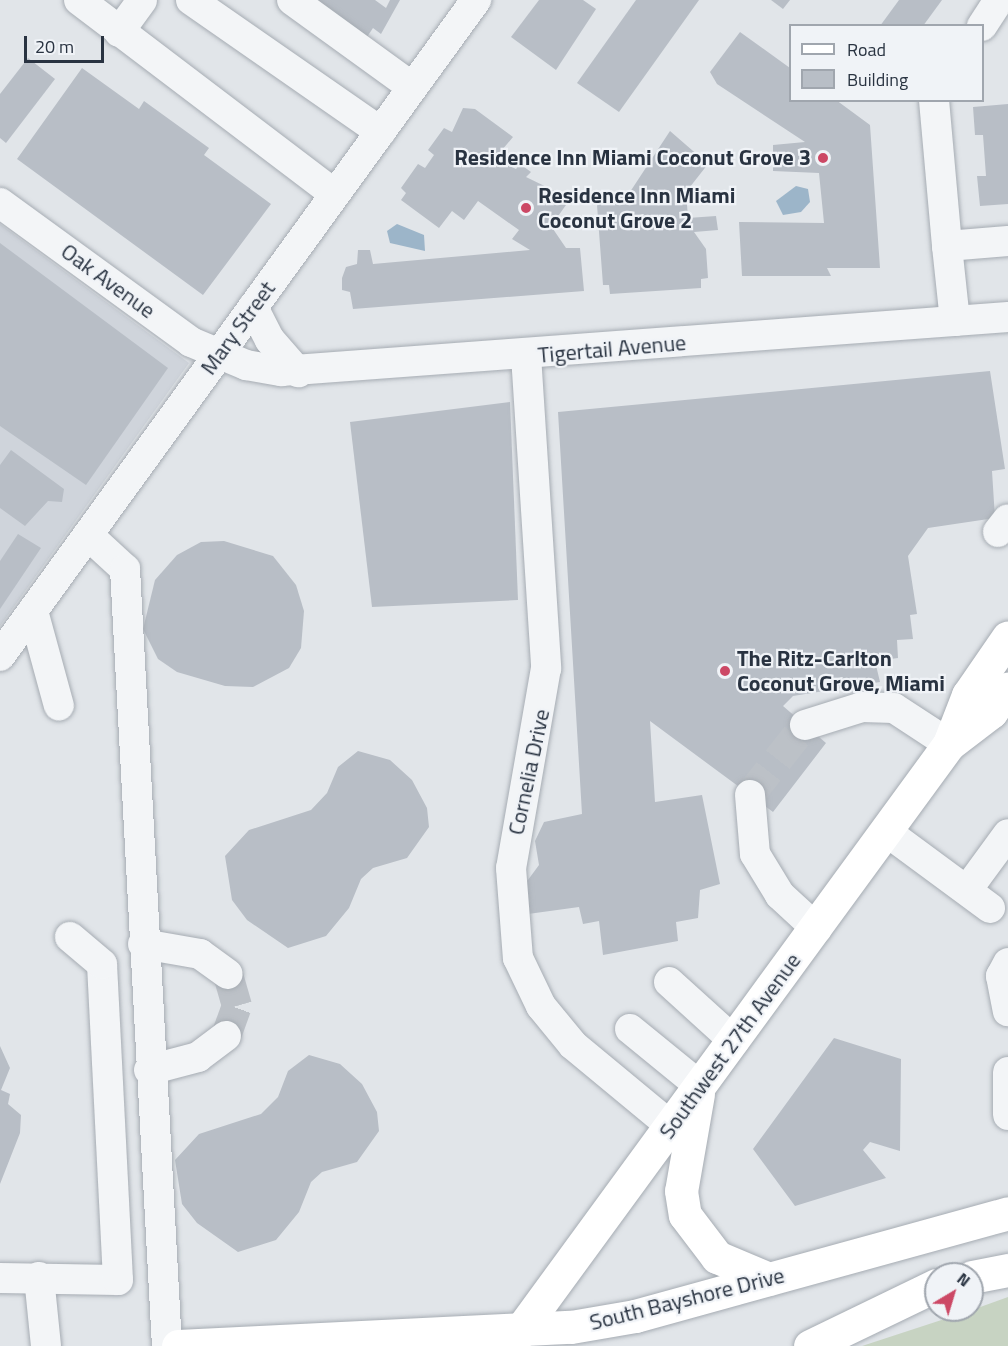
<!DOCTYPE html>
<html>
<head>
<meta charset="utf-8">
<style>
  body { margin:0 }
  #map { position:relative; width:1008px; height:1346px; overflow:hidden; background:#e1e5e9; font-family:"Titillium Web",sans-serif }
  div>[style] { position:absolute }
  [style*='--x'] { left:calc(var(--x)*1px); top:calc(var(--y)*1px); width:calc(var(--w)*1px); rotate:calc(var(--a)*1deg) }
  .built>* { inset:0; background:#cfd4db }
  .green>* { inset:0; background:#c7d3c2 }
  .water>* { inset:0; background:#9cb5c9 }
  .building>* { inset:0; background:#b8bec6 }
  .minor-tunnel>* { height:30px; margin-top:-15px; transform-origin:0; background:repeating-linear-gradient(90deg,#bcc1c7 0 30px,transparent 0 45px) }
  .roads { filter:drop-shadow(0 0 2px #a6acb3) drop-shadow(0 0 2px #a6acb3) }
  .minor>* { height:30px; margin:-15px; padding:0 15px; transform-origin:15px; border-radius:15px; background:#f3f5f7 }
  .major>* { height:33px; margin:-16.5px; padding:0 16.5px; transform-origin:16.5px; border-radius:16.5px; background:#fff }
  .dots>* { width:16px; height:16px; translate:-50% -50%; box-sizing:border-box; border:3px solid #f0f3f7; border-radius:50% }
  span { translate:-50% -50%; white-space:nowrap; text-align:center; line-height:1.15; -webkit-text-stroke:4.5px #f0f3f7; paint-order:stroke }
  .poi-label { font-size:22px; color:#293341; font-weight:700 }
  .right { translate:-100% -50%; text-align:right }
  .left { translate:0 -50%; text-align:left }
  .street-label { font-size:22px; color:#293341 }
  .legend { position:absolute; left:789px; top:24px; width:195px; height:78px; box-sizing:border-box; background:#f0f3f7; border:2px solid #a0a6ae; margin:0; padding:8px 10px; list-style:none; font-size:18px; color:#293341 }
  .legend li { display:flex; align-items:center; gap:12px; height:30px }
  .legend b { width:30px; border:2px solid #a0a6ae }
  .north { position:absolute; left:924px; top:1262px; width:60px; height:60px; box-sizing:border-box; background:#f0f3f7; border:2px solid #a0a6ae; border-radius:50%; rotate:38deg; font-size:16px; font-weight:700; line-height:24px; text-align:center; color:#293341 }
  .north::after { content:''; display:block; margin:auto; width:21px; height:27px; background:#cc4865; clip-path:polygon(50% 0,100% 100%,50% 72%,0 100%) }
  .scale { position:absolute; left:24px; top:36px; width:80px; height:27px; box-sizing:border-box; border:3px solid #293341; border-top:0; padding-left:8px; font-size:18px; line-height:21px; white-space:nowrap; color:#293341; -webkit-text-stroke:4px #f0f3f7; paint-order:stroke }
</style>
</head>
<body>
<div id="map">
  <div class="built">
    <i style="clip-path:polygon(0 224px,189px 363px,0 626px)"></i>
  </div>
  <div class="green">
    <i style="clip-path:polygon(1008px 1297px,1008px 1346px,862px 1346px,972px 1310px)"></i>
  </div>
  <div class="water">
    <i style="clip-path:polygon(796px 186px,808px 189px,810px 202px,801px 212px,783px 215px,776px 201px)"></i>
    <i style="clip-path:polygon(397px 224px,424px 235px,425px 251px,390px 243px,387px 231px)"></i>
  </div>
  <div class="building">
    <i style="clip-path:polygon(311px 0,375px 0,386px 8px,390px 0,400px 0,381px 34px,373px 28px,365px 40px)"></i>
    <i style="clip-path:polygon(539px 0,583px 0,596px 9px,556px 70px,511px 37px)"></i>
    <i style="clip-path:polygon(636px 0,699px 0,619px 112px,577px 83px)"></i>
    <i style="clip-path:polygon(771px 0,790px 0,783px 9px)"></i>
    <i style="clip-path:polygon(899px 0,942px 0,923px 26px,880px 26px)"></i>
    <i style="clip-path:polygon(740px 32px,790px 68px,790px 100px,836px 100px,870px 125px,880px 268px,827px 268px,831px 276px,742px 276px,739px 222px,824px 223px,819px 173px,773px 171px,773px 145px,805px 142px,717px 84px,710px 72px)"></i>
    <i style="clip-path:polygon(28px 58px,55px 79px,6px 143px,0 138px,0 94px)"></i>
    <i style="clip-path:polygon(82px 68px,139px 109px,144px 101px,209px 148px,204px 155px,271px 204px,203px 295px,17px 159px)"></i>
    <i style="clip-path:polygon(1008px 104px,1008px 204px,980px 206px,977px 176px,986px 176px,983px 135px,975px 135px,973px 107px)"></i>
    <i style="clip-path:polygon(463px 108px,475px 109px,513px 137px,502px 150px,514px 160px,510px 166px,516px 169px,520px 164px,531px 172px,526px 177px,563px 195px,559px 199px,566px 205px,551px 226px,566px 248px,580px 248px,584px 291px,353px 309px,350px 292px,342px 290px,342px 278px,346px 267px,357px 264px,358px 250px,370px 250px,373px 264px,530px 250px,512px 239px,519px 230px,478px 201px,464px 220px,452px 211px,439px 228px,401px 200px,406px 193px,401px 188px,418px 164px,425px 168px,434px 155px,428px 150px,444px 128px,452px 132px)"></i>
    <i style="clip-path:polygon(670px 131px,708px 164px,686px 192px,688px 218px,716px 216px,718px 230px,694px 232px,706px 249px,708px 278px,701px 279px,701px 288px,610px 294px,609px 285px,603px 285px,597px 205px,601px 197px,628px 195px)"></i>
    <i style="clip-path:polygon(0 243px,168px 368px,86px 485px,0 426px)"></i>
    <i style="clip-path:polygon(990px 371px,1005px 469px,992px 471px,995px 518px,928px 528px,908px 556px,917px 614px,910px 615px,913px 639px,897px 640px,898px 658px,875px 661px,880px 682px,793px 696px,783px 706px,826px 743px,773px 812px,650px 721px,655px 802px,702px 795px,720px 884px,700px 890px,698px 918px,676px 922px,678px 941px,603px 955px,599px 921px,583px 924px,579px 907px,528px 914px,525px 884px,539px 865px,535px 841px,544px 822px,582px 814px,558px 412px)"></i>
    <i style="clip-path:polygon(510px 402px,518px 600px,372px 607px,350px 422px)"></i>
    <i style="clip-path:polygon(11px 450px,64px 489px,62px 502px,48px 501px,25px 526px,0 508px,0 465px)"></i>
    <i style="clip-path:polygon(18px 534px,41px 548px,0 609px,0 561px)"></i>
    <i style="clip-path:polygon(224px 541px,273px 556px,296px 585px,304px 611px,301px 648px,289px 668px,253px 687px,225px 686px,177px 672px,158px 659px,143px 629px,155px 580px,177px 555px,201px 542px)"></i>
    <i style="clip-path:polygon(358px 751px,390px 760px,412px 780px,427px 808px,429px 827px,407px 858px,373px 868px,361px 879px,349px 908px,326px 936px,288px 948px,247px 920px,232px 900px,225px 856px,249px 830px,311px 810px,327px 793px,338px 767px)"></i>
    <i style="clip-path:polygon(834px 1038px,901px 1059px,900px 1151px,870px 1142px,863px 1150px,886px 1178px,795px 1206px,753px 1149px)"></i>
    <i style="clip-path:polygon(0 1046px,10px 1068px,1px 1090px,10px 1094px,8px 1104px,21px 1115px,20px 1133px,0 1184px)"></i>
    <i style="clip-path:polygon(309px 1055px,340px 1064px,362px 1084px,377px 1112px,379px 1131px,357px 1162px,322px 1172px,311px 1182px,299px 1212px,276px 1240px,238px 1252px,197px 1223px,182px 1204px,175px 1160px,199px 1134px,261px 1114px,278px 1097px,288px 1071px)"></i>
  </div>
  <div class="minor-tunnel">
    <i style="--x:750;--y:795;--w:89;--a:-51.8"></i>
    <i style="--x:226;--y:1036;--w:32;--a:-70"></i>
    <i style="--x:237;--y:1006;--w:33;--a:-106"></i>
  </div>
  <div class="roads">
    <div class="minor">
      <i style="--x:79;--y:0;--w:321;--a:37.2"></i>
      <i style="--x:191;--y:0;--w:231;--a:34.8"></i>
      <i style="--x:292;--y:0;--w:148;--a:35.9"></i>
      <i style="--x:982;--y:26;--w:24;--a:-57"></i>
      <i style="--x:119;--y:32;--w:39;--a:-54"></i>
      <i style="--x:934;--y:100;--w:147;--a:84.9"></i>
      <i style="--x:0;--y:203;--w:236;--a:36"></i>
      <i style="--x:191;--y:342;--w:60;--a:22.7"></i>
      <i style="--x:246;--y:365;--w:36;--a:10"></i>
      <i style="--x:281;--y:371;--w:729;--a:-4.25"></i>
      <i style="--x:253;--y:307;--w:37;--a:63"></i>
      <i style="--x:270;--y:340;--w:43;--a:48.8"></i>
      <i style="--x:955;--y:321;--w:75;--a:-96.1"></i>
      <i style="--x:947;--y:246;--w:61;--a:-4.7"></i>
      <i style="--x:526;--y:355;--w:314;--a:86.3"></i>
      <i style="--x:546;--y:668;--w:203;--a:99.9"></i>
      <i style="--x:511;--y:868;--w:90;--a:85.6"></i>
      <i style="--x:518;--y:958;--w:53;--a:64.4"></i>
      <i style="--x:541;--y:1006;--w:50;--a:50.6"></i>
      <i style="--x:573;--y:1045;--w:127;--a:39.6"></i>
      <i style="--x:998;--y:532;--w:16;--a:-52"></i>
      <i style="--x:88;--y:535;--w:50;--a:42.6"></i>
      <i style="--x:125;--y:569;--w:778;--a:86.91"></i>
      <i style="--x:33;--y:611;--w:98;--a:74.7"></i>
      <i style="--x:0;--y:656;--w:811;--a:-54.03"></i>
      <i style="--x:805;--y:725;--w:60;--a:-17.5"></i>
      <i style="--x:862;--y:707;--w:32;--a:2"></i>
      <i style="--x:894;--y:708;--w:66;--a:33.2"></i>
      <i style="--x:750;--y:795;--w:59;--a:85.2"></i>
      <i style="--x:755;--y:854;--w:48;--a:58.6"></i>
      <i style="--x:780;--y:895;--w:50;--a:42.6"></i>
      <i style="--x:887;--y:832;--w:128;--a:36.4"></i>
      <i style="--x:967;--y:890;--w:69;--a:-53.8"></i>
      <i style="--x:143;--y:944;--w:58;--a:10"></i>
      <i style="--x:200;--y:954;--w:34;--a:36"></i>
      <i style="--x:1008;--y:963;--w:15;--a:118"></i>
      <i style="--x:1001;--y:976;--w:36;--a:79"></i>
      <i style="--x:669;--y:982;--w:88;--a:42.2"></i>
      <i style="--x:630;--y:1029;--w:90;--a:39.2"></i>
      <i style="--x:149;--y:1070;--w:51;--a:-14.9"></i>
      <i style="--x:198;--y:1057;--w:35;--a:-37"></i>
      <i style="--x:1008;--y:1072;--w:43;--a:90"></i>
      <i style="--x:39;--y:1277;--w:69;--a:84.2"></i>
      <i style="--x:0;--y:1278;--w:118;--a:1"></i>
      <i style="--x:118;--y:1280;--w:316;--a:-92.9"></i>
      <i style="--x:102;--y:964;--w:42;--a:-139.8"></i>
    </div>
    <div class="major">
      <i style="--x:949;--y:744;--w:53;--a:-37.3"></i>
      <i style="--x:991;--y:712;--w:29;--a:-54"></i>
      <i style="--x:698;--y:1094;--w:98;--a:99.9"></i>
      <i style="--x:681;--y:1191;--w:24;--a:81"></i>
      <i style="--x:685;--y:1215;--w:53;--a:52.7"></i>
      <i style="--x:717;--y:1257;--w:56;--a:22.9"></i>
      <i style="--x:972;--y:1277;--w:37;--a:-11"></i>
      <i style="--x:178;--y:1346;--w:393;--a:-2.8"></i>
      <i style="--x:571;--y:1327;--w:65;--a:-9.8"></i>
      <i style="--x:635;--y:1316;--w:387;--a:-15.4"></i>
      <i style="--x:509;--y:1346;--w:746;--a:-53.84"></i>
      <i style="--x:949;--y:744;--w:53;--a:-68.8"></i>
      <i style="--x:968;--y:695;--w:70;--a:-55.4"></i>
      <i style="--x:810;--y:1346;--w:140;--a:-25.8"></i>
    </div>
  </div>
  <div class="dots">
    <i style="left:823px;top:158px;background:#cc4865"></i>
    <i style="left:526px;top:208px;background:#cc4865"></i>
    <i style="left:725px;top:671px;background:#cc4865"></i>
  </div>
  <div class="poi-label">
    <span class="right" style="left:811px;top:158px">Residence Inn Miami Coconut Grove 3</span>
    <span class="left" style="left:538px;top:208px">Residence Inn Miami<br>Coconut Grove 2</span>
    <span class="left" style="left:737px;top:671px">The Ritz-Carlton<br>Coconut Grove, Miami</span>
  </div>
  <div class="street-label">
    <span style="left:108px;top:281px;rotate:36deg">Oak Avenue</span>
    <span style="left:238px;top:328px;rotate:-54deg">Mary Street</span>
    <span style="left:612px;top:349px;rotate:-5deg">Tigertail Avenue</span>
    <span style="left:529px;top:772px;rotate:-78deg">Cornelia Drive</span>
    <span style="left:730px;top:1046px;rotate:-54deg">Southwest 27th Avenue</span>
    <span style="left:687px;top:1299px;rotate:-14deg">South Bayshore Drive</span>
  </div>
  <ul class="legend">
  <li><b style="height:8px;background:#fff"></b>Road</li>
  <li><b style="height:16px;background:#b8bec6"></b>Building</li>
  </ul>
  <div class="north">N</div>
  <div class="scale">20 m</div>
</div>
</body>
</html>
